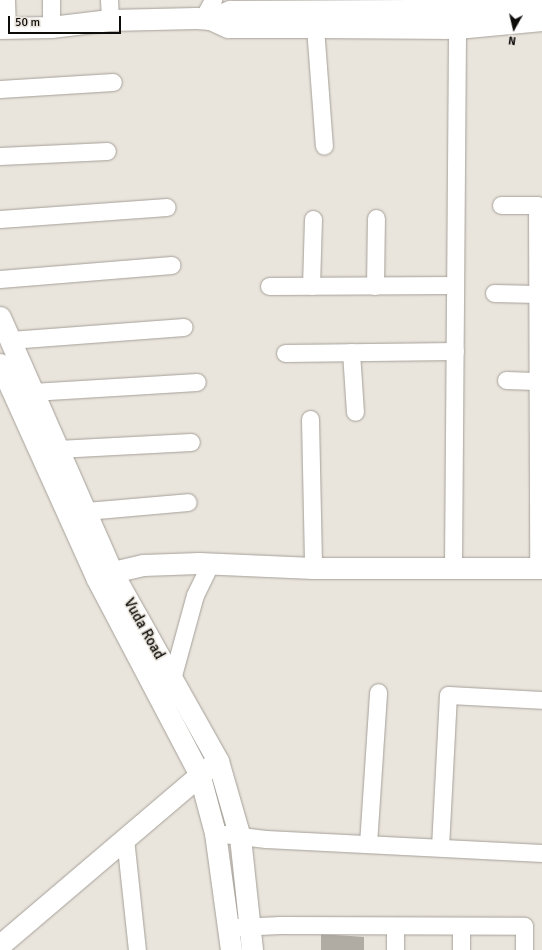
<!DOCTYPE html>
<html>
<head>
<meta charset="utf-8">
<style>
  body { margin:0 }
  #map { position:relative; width:542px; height:950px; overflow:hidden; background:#e9e4dc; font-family:Signika,sans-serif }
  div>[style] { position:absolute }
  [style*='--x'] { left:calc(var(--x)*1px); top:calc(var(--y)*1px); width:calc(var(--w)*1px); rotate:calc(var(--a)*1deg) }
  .building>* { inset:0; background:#b0aba3 }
  .roads { filter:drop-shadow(0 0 1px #a5a098) drop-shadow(0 0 1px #a5a098) }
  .minor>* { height:17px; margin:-8.5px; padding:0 8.5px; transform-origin:8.5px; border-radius:8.5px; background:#fff }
  .tertiary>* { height:21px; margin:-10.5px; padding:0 10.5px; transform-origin:10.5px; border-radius:10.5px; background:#fff }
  span { translate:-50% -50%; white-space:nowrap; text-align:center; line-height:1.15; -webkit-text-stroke:3px #e9e4dc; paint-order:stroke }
  .street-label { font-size:15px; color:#0d0c09 }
  .north { position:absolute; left:494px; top:8px; width:40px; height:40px; -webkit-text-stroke:3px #e9e4dc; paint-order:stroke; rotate:188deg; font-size:11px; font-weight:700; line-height:16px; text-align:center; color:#0d0c09 }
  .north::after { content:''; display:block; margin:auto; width:14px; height:18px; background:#0d0c09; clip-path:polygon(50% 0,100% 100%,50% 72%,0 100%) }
  .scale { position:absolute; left:8px; top:16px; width:113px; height:18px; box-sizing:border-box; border:2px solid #0d0c09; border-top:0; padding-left:5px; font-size:12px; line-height:14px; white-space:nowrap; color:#0d0c09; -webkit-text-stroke:3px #e9e4dc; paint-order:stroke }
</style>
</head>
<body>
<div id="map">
  <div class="building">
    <i style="clip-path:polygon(321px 934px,364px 937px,364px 950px,321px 950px)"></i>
  </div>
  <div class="roads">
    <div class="minor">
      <i style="--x:6;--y:0;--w:27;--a:88"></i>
      <i style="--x:51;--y:0;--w:27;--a:90"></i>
      <i style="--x:109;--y:0;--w:20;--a:87"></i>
      <i style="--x:203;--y:18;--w:21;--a:-61"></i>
      <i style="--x:315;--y:27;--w:119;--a:85.7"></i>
      <i style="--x:0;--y:89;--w:113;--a:-3.5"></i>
      <i style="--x:0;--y:156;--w:107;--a:-2.7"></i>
      <i style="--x:501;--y:205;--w:36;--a:0"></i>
      <i style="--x:537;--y:205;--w:362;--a:89.8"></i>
      <i style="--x:0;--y:219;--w:167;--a:-4.1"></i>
      <i style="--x:0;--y:279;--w:172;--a:-4.7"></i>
      <i style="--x:269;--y:286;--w:186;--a:-0.3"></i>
      <i style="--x:311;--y:286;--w:67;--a:-88.3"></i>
      <i style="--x:375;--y:286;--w:68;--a:-89.2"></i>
      <i style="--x:494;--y:293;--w:43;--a:1.3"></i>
      <i style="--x:10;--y:340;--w:174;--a:-4.3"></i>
      <i style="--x:351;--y:352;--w:60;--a:86.2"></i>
      <i style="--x:285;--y:353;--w:170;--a:-0.7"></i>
      <i style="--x:506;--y:380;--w:36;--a:2"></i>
      <i style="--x:32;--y:392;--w:165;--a:-3.5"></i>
      <i style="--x:310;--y:419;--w:149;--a:88.8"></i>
      <i style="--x:57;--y:449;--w:134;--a:-3"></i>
      <i style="--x:86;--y:511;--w:102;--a:-5"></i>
      <i style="--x:453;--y:567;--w:539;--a:-89.57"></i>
      <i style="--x:457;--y:28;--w:12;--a:-99"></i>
      <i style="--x:172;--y:679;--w:87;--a:-74.7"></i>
      <i style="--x:195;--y:595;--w:34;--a:-64"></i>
      <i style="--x:215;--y:833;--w:51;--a:6.7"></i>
      <i style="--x:266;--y:839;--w:276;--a:2.9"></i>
      <i style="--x:125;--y:838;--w:113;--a:83.9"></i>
      <i style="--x:368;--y:844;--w:152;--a:-86.2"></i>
      <i style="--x:440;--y:847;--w:152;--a:-87"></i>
      <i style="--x:448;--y:695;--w:94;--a:3"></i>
      <i style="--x:238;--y:927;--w:42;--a:-2.7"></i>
      <i style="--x:280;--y:925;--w:244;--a:0.2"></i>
      <i style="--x:524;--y:926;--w:24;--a:90"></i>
      <i style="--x:395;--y:950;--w:23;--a:-90"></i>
      <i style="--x:461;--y:950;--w:24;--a:-90"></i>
    </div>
    <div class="tertiary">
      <i style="--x:210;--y:19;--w:22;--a:-22"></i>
      <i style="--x:230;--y:11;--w:224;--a:-0.3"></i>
      <i style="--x:454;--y:10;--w:88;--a:-5.2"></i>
      <i style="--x:0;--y:28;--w:51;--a:-1.1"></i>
      <i style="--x:51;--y:27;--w:59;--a:-6.8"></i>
      <i style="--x:110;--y:20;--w:86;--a:-1.3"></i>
      <i style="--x:196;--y:18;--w:14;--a:4"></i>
      <i style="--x:210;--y:19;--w:20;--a:24"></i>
      <i style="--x:228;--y:27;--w:87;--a:0"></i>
      <i style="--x:315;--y:27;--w:142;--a:0.4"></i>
      <i style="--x:457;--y:28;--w:85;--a:-5.4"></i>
      <i style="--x:0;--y:317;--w:279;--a:66.3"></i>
      <i style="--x:112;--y:572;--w:217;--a:60.7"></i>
      <i style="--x:218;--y:761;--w:79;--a:73.9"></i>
      <i style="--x:240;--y:837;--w:114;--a:83.9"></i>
      <i style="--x:0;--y:364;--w:234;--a:65.7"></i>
      <i style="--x:96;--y:577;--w:221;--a:62.3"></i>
      <i style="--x:199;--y:773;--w:62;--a:75.1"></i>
      <i style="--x:215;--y:833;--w:118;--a:82.2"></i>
      <i style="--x:100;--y:575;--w:44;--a:-13.1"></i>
      <i style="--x:143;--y:565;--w:56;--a:-2"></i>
      <i style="--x:199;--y:563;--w:114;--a:2.5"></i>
      <i style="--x:313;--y:568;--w:229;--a:0"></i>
      <i style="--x:0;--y:945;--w:275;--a:-40.4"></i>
    </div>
  </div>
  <div class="street-label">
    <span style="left:144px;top:629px;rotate:61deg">Vuda Road</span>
  </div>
  <div class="north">N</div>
  <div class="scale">50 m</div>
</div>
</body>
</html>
